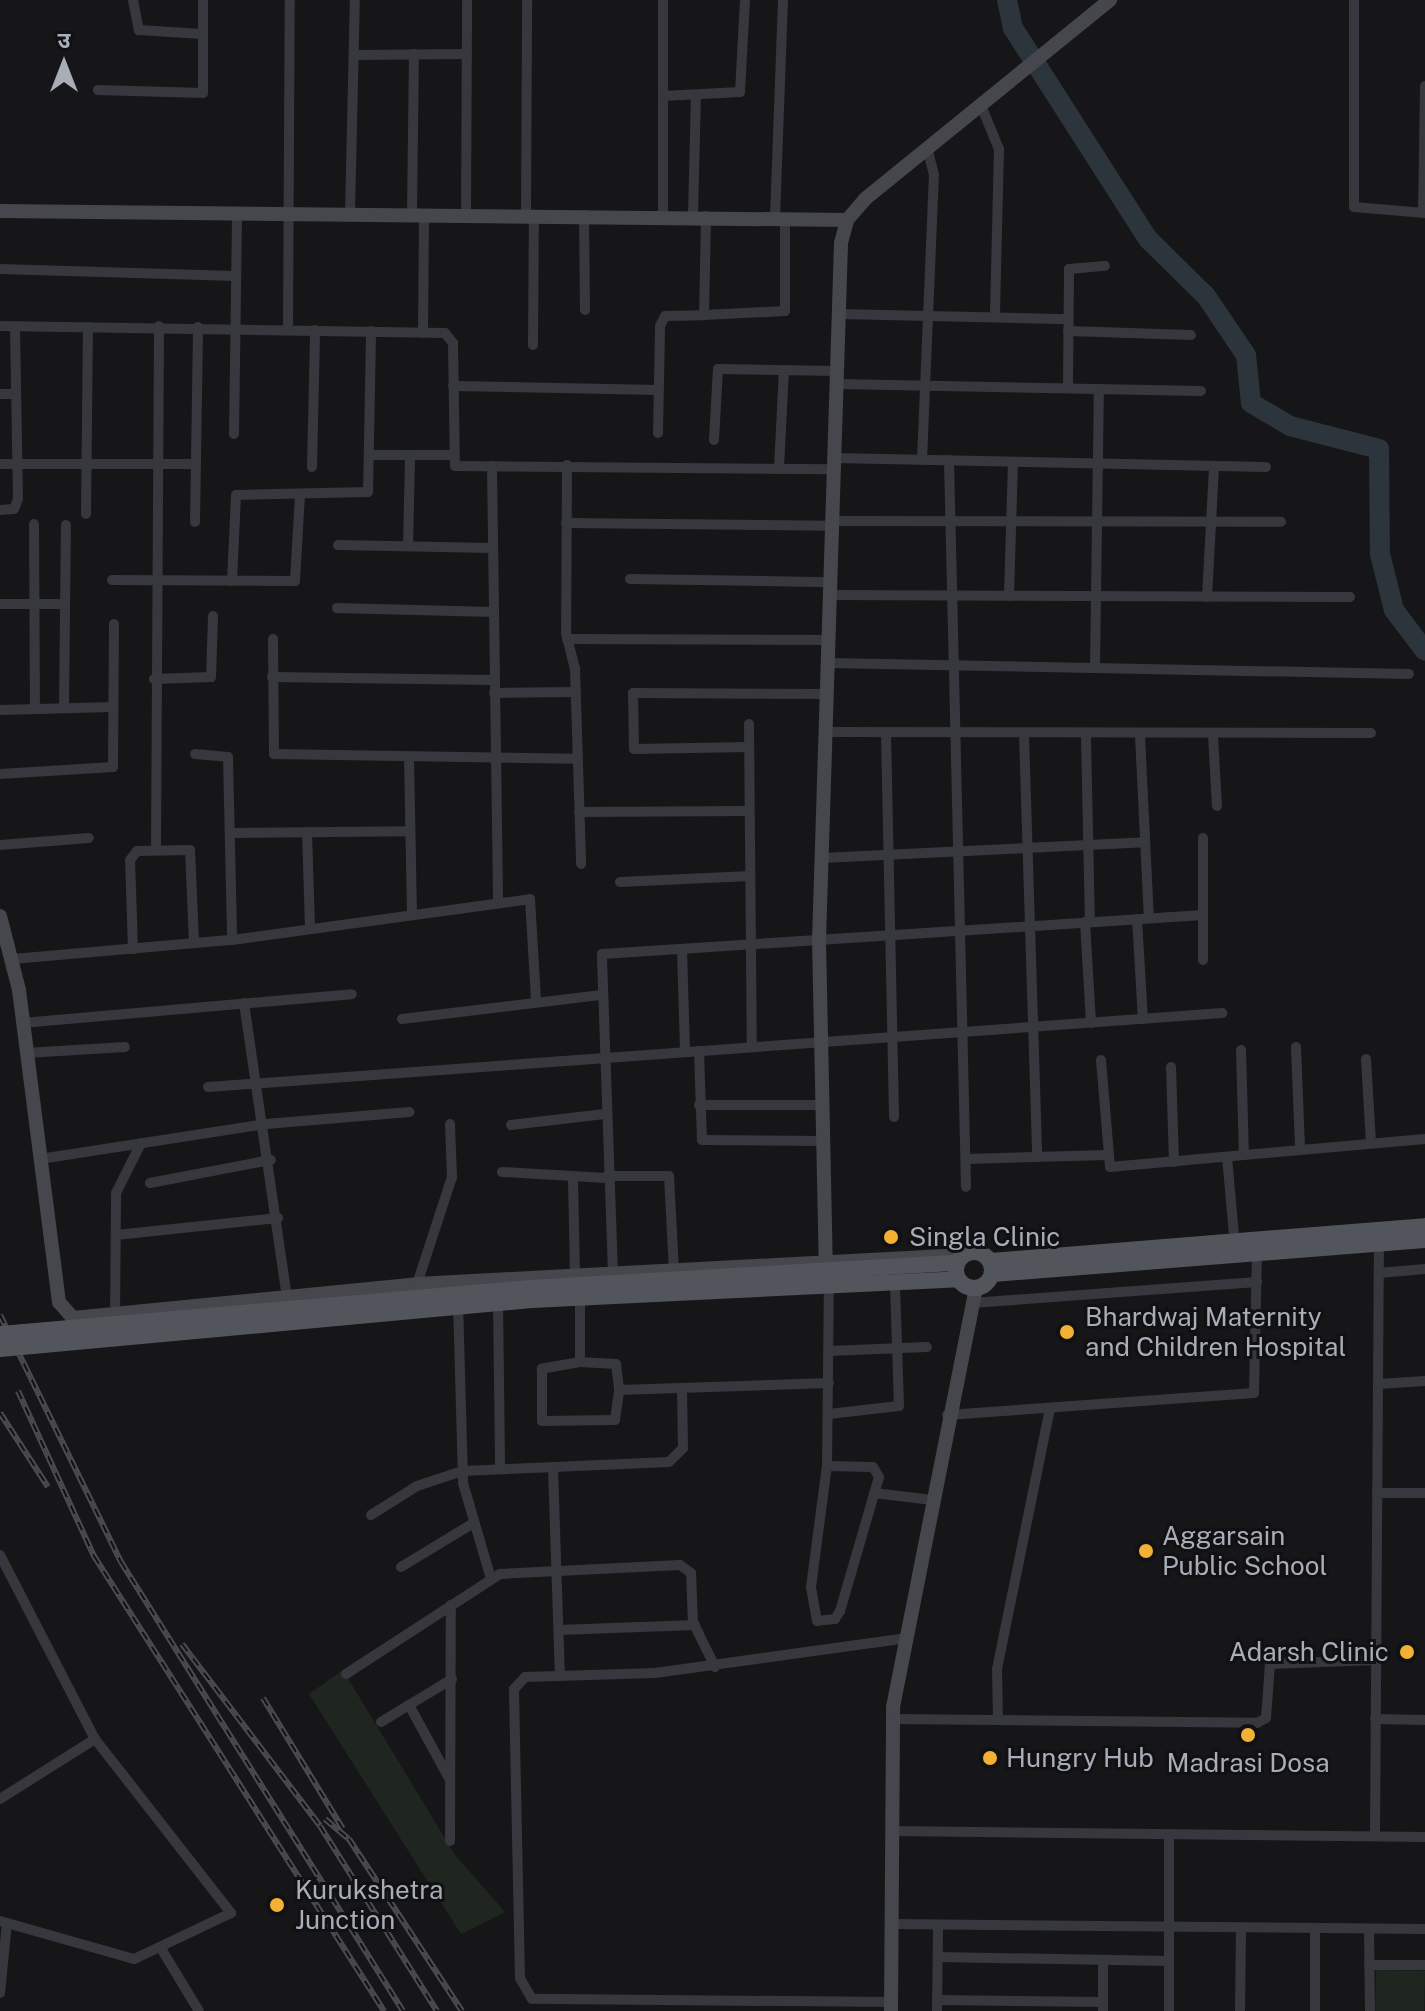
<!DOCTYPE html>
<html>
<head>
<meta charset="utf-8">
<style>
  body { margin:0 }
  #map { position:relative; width:1425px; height:2011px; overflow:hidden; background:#161618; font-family:"Public Sans","Noto Sans Devanagari",sans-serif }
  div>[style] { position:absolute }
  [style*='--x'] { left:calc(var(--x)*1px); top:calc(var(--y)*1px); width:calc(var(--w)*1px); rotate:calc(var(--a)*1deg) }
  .green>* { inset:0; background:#1e261f; transform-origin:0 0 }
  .river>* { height:20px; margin:-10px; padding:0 10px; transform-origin:10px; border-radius:10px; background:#2c353c }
  .street>* { height:10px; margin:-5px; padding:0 5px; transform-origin:5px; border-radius:5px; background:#37383d }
  .secondary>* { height:14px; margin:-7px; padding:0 7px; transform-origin:7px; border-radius:7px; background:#45474d }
  .primary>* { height:16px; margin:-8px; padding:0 8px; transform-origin:8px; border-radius:8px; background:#53555c }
  .primary>.ring { margin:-8px; padding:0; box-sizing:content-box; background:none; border:16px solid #53555c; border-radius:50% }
  .rail>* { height:6px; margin-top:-3px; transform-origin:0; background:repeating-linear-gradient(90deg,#111113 0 9px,#4a4c52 0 18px); box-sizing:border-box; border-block:2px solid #4a4c52 }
  .primary-bridge>* { height:16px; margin:-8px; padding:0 8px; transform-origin:8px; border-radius:8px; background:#53555c }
  .dots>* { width:22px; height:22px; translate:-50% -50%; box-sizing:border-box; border:4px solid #111113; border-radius:50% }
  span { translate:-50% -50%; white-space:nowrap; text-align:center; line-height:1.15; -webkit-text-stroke:6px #111113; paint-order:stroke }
  .poi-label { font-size:26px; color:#a8adb8 }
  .left { translate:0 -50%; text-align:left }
  .right { translate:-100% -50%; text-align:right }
  .north { position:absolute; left:24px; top:24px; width:80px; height:80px; -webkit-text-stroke:6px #111113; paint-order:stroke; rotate:0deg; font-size:22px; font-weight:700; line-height:32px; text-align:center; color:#a8adb8 }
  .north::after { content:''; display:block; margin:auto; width:28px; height:36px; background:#a8adb8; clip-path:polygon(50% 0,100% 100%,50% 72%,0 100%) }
</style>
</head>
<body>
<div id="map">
  <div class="green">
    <i style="clip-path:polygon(343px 1670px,455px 1855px,505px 1912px,461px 1934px,309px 1694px)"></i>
    <i style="left:1376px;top:1970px;width:49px;height:41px;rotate:1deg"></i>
  </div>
  <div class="river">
    <i style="--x:1007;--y:0;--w:29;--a:78"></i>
    <i style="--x:1013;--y:28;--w:250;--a:57.4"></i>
    <i style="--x:1148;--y:239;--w:81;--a:44.5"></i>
    <i style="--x:1206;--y:296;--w:71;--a:55.9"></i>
    <i style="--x:1246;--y:355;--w:48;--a:84.1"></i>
    <i style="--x:1251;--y:403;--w:45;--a:30.5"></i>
    <i style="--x:1290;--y:426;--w:92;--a:14.5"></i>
    <i style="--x:1379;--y:449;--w:105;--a:89.5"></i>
    <i style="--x:1380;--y:554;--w:58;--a:76"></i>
    <i style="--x:1394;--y:610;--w:51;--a:52.9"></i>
  </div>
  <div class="street">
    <i style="--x:133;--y:0;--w:31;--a:79"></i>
    <i style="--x:139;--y:30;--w:63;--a:3.6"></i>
    <i style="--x:663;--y:0;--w:216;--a:90"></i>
    <i style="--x:1354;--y:0;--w:207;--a:90"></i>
    <i style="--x:1354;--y:207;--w:71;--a:4.8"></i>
    <i style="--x:355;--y:55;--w:112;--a:-0.5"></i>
    <i style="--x:98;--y:90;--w:105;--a:1.6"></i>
    <i style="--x:203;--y:93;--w:93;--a:-90"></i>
    <i style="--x:663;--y:96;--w:77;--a:-3"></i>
    <i style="--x:740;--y:92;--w:92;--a:-86.9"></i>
    <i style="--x:980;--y:103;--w:50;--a:67.6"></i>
    <i style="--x:999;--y:149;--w:167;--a:91.4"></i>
    <i style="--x:1423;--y:213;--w:127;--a:-89.1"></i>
    <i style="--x:350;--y:214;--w:214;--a:-88.7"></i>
    <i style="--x:412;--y:214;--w:160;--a:-89.3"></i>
    <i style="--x:466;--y:214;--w:214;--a:-89.7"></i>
    <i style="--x:526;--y:215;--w:215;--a:-89.7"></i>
    <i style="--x:584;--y:215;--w:95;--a:89.4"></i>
    <i style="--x:693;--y:216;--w:121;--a:-88.6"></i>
    <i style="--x:775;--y:218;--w:218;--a:-87.9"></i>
    <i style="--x:0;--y:269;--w:236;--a:1.7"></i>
    <i style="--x:840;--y:314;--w:228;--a:1.3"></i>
    <i style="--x:704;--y:315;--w:81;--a:-2.8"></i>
    <i style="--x:785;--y:311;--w:93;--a:-90"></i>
    <i style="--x:0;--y:326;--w:445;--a:0.9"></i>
    <i style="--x:445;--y:333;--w:13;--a:51"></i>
    <i style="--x:453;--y:343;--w:123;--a:89.1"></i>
    <i style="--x:455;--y:466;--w:379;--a:0.5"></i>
    <i style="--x:288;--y:329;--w:329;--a:-89.7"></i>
    <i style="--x:1068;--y:331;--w:123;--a:1.9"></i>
    <i style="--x:423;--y:333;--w:119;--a:-89.5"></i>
    <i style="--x:533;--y:345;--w:130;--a:-89.6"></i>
    <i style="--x:838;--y:384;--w:363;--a:1.1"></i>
    <i style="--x:453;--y:386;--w:206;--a:1.1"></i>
    <i style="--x:1068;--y:388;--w:119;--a:-89.5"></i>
    <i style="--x:1069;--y:269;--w:36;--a:-5"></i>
    <i style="--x:0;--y:394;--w:15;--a:0"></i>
    <i style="--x:658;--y:433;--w:107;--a:-88.9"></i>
    <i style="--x:660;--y:326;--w:11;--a:-63"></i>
    <i style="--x:665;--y:316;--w:39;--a:-1"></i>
    <i style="--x:704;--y:315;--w:99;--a:-88.8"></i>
    <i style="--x:234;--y:434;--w:221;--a:-89.2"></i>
    <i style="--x:714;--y:440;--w:71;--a:-86.8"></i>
    <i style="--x:718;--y:369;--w:120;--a:1"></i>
    <i style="--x:369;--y:455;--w:84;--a:0"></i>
    <i style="--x:834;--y:458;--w:432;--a:1.2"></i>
    <i style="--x:922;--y:460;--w:285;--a:-87.6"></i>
    <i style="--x:934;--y:175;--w:29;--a:-104"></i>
    <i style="--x:949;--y:460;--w:727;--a:88.66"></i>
    <i style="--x:0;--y:464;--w:196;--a:0"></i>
    <i style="--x:567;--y:465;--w:168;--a:90.3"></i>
    <i style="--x:566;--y:633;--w:36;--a:76"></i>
    <i style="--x:575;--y:668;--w:196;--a:88.2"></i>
    <i style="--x:492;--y:466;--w:436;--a:89.2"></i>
    <i style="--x:312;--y:467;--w:137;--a:-88.7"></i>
    <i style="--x:779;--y:468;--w:98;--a:-87.1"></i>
    <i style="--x:0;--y:510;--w:14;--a:-4"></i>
    <i style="--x:14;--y:509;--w:11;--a:-68"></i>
    <i style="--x:18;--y:499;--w:170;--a:-91"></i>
    <i style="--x:86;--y:514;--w:187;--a:-89.4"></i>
    <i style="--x:832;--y:521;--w:449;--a:0.1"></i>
    <i style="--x:195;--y:522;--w:195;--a:-89.1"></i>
    <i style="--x:566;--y:523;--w:265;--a:0.6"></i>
    <i style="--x:34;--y:524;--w:185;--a:89.7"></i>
    <i style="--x:338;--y:545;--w:154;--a:1.1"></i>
    <i style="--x:408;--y:546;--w:91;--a:-88.7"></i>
    <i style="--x:630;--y:579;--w:200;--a:0.9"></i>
    <i style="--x:112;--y:580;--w:183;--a:0.3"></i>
    <i style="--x:295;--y:581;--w:86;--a:-86.7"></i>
    <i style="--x:232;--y:581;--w:86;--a:-87.3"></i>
    <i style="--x:236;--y:495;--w:132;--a:-1.3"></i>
    <i style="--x:368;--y:492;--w:161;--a:-88.9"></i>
    <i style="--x:829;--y:595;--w:521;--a:0.22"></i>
    <i style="--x:1009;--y:596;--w:134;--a:-88.3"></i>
    <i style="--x:1207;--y:597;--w:131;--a:-86.9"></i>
    <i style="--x:0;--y:604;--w:64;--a:0"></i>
    <i style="--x:337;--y:608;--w:156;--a:1.5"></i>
    <i style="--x:273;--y:639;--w:115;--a:89.5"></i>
    <i style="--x:274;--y:754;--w:302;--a:0.9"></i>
    <i style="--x:567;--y:639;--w:261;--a:0.2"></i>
    <i style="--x:827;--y:663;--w:582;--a:1.08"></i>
    <i style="--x:1095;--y:667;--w:278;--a:-89.2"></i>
    <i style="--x:272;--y:677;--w:221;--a:0.8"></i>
    <i style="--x:154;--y:679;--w:57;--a:-2"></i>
    <i style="--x:211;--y:677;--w:61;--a:-88.1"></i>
    <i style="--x:494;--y:693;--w:81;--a:-0.7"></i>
    <i style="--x:64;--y:708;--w:183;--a:-89.4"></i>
    <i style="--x:0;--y:710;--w:113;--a:-1.5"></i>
    <i style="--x:749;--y:724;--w:323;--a:89.5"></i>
    <i style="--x:825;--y:732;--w:546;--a:0.1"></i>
    <i style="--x:886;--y:733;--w:384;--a:88.8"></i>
    <i style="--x:1024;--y:735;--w:422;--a:88.2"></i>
    <i style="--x:1213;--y:735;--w:71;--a:86.8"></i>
    <i style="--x:1086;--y:736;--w:186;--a:88.8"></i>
    <i style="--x:1140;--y:736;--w:182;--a:87.2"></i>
    <i style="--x:749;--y:747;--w:115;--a:179"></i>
    <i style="--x:634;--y:749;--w:56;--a:-91"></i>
    <i style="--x:633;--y:693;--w:193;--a:0.3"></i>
    <i style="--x:195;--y:754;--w:33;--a:5"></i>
    <i style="--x:228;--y:757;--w:183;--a:88.7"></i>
    <i style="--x:409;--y:758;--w:157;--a:88.9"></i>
    <i style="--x:0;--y:774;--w:113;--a:-3.5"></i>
    <i style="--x:113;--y:767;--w:143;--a:-89.6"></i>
    <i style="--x:579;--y:812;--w:170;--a:-0.3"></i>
    <i style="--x:307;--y:832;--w:97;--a:88.2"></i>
    <i style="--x:232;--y:833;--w:178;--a:-0.6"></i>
    <i style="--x:1203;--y:838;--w:122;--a:90"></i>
    <i style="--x:0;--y:845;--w:89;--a:-4.5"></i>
    <i style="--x:156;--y:850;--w:524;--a:-89.67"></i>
    <i style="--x:822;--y:858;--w:323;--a:-2.8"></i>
    <i style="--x:620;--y:882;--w:130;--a:-2.6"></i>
    <i style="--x:1137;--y:919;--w:100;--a:86.6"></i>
    <i style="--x:1085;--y:922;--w:101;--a:86.6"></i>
    <i style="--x:133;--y:949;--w:89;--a:-91.9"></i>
    <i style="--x:130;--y:860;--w:11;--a:-52"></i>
    <i style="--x:137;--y:851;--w:53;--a:-1.1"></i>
    <i style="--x:190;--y:850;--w:93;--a:87.5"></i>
    <i style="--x:682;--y:949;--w:103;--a:88.3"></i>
    <i style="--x:13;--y:959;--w:220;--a:-5"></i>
    <i style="--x:232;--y:940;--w:301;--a:-7.8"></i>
    <i style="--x:530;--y:899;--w:102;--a:86.6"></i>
    <i style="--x:244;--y:1003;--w:296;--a:81.7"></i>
    <i style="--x:402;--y:1019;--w:199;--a:-6.9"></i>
    <i style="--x:22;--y:1023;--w:331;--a:-5"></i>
    <i style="--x:1296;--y:1047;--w:101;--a:87.7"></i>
    <i style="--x:1241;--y:1050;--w:105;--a:88.4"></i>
    <i style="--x:699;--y:1051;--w:89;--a:88.1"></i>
    <i style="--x:702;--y:1140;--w:121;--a:0.5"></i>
    <i style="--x:26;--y:1053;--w:99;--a:-3.5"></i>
    <i style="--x:1366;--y:1059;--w:84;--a:86.6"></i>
    <i style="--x:1101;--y:1060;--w:107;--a:85.2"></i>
    <i style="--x:1110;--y:1167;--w:316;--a:-5.1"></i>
    <i style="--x:1171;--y:1067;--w:95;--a:88.2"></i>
    <i style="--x:208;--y:1087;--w:1017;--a:-4.17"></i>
    <i style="--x:699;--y:1105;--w:123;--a:0"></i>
    <i style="--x:511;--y:1125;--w:94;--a:-6.7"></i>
    <i style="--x:1227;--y:1157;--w:89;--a:84.9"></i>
    <i style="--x:40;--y:1159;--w:229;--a:-8.8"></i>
    <i style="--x:266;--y:1124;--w:144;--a:-4.8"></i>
    <i style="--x:966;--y:1159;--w:141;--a:-1.6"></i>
    <i style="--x:502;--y:1172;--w:105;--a:3.3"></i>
    <i style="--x:607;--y:1176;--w:62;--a:0"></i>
    <i style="--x:669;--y:1176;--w:94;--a:87"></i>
    <i style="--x:573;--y:1179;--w:96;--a:88.8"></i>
    <i style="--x:150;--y:1183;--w:123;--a:-10.8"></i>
    <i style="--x:116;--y:1235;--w:163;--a:-6"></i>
    <i style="--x:613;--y:1273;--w:319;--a:-92"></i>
    <i style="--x:602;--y:954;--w:602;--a:-3.71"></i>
    <i style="--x:1379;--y:1273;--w:46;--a:-5"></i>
    <i style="--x:417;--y:1284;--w:113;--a:-71.9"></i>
    <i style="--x:452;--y:1177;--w:53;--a:-92.2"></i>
    <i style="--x:498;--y:1299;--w:170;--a:89.3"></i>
    <i style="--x:580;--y:1299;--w:63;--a:90"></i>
    <i style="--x:580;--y:1362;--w:39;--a:170"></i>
    <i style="--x:542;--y:1369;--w:52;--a:90"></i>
    <i style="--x:542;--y:1421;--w:73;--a:-0.8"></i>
    <i style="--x:615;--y:1420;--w:30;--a:-82"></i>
    <i style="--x:619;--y:1390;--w:210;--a:-1.9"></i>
    <i style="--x:458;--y:1301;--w:182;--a:88.4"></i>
    <i style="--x:463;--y:1483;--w:100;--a:73.7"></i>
    <i style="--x:972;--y:1303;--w:286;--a:-4.2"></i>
    <i style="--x:115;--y:1316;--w:123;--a:-89.5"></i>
    <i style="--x:116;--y:1193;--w:56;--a:-63.4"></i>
    <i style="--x:829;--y:1351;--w:98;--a:-2.3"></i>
    <i style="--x:580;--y:1362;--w:36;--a:3"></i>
    <i style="--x:616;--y:1364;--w:26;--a:83"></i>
    <i style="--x:1378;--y:1384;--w:47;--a:-3.7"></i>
    <i style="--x:829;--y:1414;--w:70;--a:-6.5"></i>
    <i style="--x:899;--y:1406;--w:123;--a:-91.9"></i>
    <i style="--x:947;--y:1415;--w:308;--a:-4.1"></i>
    <i style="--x:1254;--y:1393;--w:140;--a:-88.8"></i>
    <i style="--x:827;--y:1466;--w:46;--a:1.2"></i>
    <i style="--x:873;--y:1467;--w:12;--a:59"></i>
    <i style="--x:879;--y:1477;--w:140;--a:106.2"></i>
    <i style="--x:840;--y:1611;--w:9;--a:122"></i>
    <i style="--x:835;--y:1619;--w:18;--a:174"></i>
    <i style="--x:817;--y:1621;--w:35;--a:-100"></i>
    <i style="--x:811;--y:1587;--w:122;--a:-82.5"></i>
    <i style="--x:827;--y:1466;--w:179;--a:-89.4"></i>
    <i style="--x:553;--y:1468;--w:208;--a:88.1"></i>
    <i style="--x:874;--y:1493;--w:59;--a:6.8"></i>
    <i style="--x:1377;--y:1493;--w:48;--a:0"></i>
    <i style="--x:371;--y:1515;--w:54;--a:-32.2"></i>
    <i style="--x:417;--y:1486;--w:47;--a:-18.4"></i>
    <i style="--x:462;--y:1471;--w:207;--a:-2.5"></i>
    <i style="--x:669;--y:1462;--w:20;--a:-45"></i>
    <i style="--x:683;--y:1448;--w:59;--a:-91"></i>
    <i style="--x:0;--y:1555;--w:207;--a:62.7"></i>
    <i style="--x:95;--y:1739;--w:221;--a:52"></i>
    <i style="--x:231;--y:1913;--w:107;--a:154.6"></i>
    <i style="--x:134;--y:1959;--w:139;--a:-164.2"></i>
    <i style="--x:401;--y:1567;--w:83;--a:-31.2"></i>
    <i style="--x:559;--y:1630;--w:136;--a:-2.1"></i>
    <i style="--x:346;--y:1674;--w:184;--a:-33"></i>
    <i style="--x:500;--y:1574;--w:180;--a:-2.9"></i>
    <i style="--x:680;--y:1565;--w:14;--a:36"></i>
    <i style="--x:691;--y:1573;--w:49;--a:87.7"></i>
    <i style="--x:693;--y:1622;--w:50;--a:63.9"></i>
    <i style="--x:409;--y:1705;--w:85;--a:61.3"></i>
    <i style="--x:893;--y:1719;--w:364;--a:0.6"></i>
    <i style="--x:1257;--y:1723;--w:10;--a:-29"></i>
    <i style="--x:1266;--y:1718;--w:54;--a:-85.8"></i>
    <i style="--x:1270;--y:1664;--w:106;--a:-2.2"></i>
    <i style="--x:1375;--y:1719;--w:50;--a:1.1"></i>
    <i style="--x:998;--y:1720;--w:51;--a:-91.1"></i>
    <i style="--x:997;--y:1669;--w:265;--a:-78.5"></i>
    <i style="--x:381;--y:1722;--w:83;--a:-31.2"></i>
    <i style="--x:0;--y:1799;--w:112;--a:-32.3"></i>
    <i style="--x:892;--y:1831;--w:533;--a:0.64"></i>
    <i style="--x:1375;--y:1836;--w:598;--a:-89.62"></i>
    <i style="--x:450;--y:1841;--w:236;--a:-89.8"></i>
    <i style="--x:891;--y:1924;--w:534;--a:0.54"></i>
    <i style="--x:1369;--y:1929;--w:82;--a:89.3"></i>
    <i style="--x:162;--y:1950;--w:71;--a:58.8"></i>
    <i style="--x:938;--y:1957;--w:231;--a:1"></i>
    <i style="--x:1369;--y:1965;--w:56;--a:0"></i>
    <i style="--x:0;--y:1993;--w:70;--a:-84.3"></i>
    <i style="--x:937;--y:2000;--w:166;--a:0.7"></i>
    <i style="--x:891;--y:2002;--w:359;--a:-179.5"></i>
    <i style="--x:532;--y:1999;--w:24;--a:-120"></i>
    <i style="--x:520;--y:1978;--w:289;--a:-91.2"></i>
    <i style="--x:514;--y:1689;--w:16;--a:-47"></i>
    <i style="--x:525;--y:1677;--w:130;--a:-1.8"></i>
    <i style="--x:655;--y:1673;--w:255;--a:-7.9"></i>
    <i style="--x:937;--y:2011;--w:86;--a:-89.3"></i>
    <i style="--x:1103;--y:2011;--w:51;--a:-90"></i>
    <i style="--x:1169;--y:2011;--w:177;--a:-90"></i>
    <i style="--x:1240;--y:2011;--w:83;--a:-89.3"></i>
    <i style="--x:1315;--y:2011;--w:83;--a:-90"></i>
  </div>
  <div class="secondary">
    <i style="--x:0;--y:211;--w:847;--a:0.61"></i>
    <i style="--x:0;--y:916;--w:76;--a:75.6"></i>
    <i style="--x:19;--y:990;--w:315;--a:82.7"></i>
    <i style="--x:59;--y:1302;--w:21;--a:49"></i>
    <i style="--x:73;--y:1318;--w:346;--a:-5.6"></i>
    <i style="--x:417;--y:1284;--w:547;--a:-3.04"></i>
    <i style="--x:826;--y:1274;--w:334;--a:-91.2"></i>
    <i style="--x:819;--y:940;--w:697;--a:-88.19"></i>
    <i style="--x:841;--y:243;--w:24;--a:-75"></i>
    <i style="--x:847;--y:220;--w:28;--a:-49"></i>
    <i style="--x:865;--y:199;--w:316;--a:-39.1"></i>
    <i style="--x:891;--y:2011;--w:304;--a:-89.6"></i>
    <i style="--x:893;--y:1707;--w:427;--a:-78.8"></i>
  </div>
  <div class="primary">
    <i class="ring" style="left:956px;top:1252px;width:20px;height:20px"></i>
    <i style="--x:991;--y:1261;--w:435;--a:-4.6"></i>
    <i style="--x:993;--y:1274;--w:433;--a:-4.5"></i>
    <i style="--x:531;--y:1288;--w:427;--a:-3.4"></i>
    <i style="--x:532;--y:1300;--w:427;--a:-2.8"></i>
  </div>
  <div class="rail">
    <i style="--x:0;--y:1315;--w:275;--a:63.9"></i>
    <i style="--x:121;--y:1562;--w:530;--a:57.87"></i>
    <i style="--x:18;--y:1391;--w:182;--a:65.3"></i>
    <i style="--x:94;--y:1556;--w:540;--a:57.49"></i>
    <i style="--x:0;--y:1413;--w:88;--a:57"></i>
    <i style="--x:182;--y:1644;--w:228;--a:52.8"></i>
    <i style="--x:320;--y:1826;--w:219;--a:57.7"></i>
    <i style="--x:263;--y:1698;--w:153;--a:58.6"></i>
    <i style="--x:325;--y:1819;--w:31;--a:40"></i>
    <i style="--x:349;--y:1839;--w:206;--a:56.7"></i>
  </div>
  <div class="primary-bridge">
    <i style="--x:0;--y:1334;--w:533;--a:-4.95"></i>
    <i style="--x:0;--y:1349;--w:534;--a:-5.26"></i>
  </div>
  <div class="dots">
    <i style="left:891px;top:1237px;background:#f2b134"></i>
    <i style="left:1067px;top:1332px;background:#f2b134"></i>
    <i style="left:1146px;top:1551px;background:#f2b134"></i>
    <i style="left:1407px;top:1652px;background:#f2b134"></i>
    <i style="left:1248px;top:1735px;background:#f2b134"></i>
    <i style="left:990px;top:1758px;background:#f2b134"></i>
    <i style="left:277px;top:1905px;background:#f2b134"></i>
  </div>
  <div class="poi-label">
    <span class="left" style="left:909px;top:1237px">Singla Clinic</span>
    <span class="left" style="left:1085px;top:1332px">Bhardwaj Maternity<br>and Children Hospital</span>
    <span class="left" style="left:1162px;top:1551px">Aggarsain<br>Public School</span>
    <span class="right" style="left:1389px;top:1652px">Adarsh Clinic</span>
    <span class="left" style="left:1006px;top:1758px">Hungry Hub</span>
    <span style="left:1248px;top:1763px">Madrasi Dosa</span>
    <span class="left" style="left:295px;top:1905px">Kurukshetra<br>Junction</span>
  </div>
  <div class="north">उ</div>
</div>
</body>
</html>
